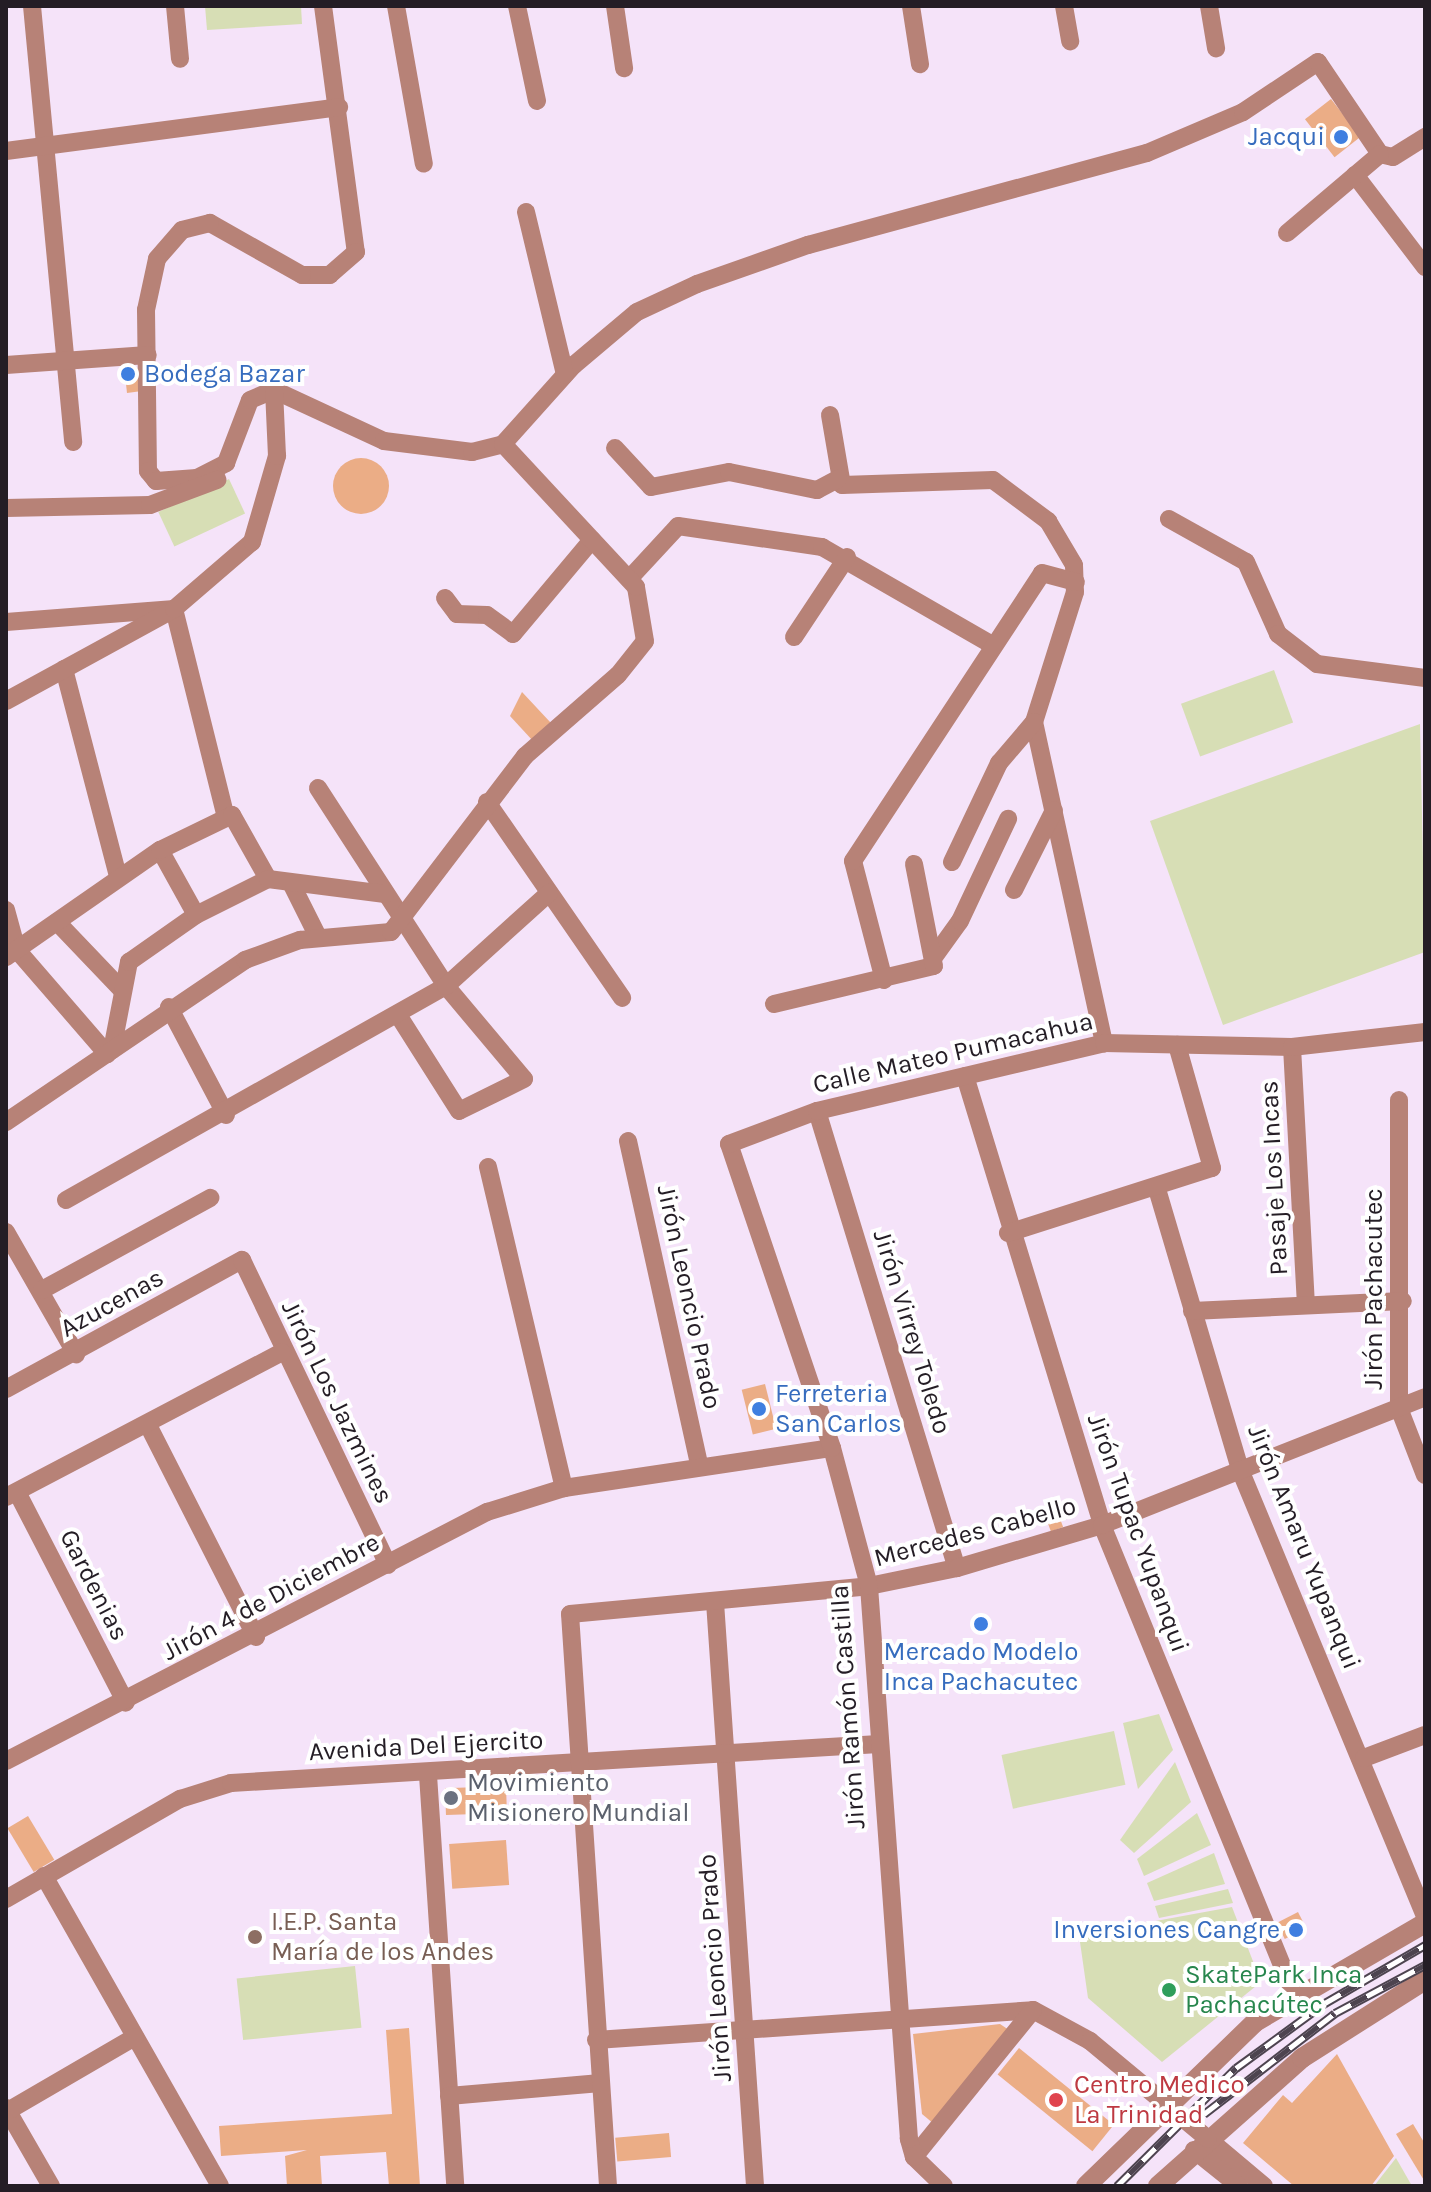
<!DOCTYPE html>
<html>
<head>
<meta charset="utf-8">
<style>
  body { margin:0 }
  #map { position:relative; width:1431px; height:2192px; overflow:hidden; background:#f5e3f9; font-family:Karla,sans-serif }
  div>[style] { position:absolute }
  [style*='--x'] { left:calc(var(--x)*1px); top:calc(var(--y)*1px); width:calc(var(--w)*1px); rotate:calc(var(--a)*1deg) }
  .green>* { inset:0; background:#d7deb5; transform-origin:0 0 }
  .building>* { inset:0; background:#ebad86; transform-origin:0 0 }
  .round { border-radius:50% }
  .minor>* { height:18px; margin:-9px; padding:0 9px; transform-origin:9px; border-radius:9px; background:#b78277 }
  .tertiary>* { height:20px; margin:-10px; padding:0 10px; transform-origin:10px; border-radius:10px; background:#b78277 }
  .rail>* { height:9px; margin-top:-4.5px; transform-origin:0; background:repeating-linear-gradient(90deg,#fff 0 18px,#4d444f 0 36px); box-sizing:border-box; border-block:2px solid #4d444f }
  .minor-bridge>* { height:18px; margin:-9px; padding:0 9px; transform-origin:9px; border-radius:9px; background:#b78277 }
  .dots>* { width:22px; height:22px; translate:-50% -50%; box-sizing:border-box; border:4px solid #fff; border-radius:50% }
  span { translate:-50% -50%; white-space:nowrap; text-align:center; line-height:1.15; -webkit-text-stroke:8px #fff; paint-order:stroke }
  .shop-label { font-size:26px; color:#366cbe }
  .right { translate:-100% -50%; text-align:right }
  .left { translate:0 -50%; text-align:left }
  .street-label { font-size:26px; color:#241d25 }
  .worship-label { font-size:26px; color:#5b616d }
  .education-label { font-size:26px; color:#785e54 }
  .leisure-label { font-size:26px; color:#27864d }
  .health-label { font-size:26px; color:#be3a42 }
  .frame { position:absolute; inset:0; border:8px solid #241d25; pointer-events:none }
</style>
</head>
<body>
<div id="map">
  <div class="green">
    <i style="clip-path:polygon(205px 6px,301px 6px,302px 24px,207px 30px)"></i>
    <i style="left:229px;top:479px;width:38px;height:78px;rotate:65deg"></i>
    <i style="left:1274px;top:670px;width:56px;height:99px;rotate:70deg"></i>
    <i style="clip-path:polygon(1420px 724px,1425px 952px,1223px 1025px,1150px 821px)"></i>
    <i style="clip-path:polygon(1159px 1714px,1173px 1750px,1138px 1789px,1123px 1723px)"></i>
    <i style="left:1114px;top:1731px;width:55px;height:115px;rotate:78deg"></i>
    <i style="clip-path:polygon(1175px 1762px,1191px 1802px,1134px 1853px,1120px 1840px)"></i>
    <i style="clip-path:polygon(1197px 1813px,1211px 1845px,1144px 1876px,1137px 1859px)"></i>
    <i style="clip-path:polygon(1214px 1853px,1225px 1884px,1154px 1901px,1147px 1883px)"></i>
    <i style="clip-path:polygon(1228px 1889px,1233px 1903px,1159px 1918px,1155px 1906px)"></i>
    <i style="clip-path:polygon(1232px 1907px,1261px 1982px,1162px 2062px,1088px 1998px,1079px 1935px)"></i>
    <i style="left:355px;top:1966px;width:62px;height:119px;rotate:84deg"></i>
    <i style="clip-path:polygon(1396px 2158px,1412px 2186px,1374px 2186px)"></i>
  </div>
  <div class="building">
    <i style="left:1331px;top:99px;width:48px;height:33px;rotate:52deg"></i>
    <i style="clip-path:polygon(124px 366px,140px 369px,142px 391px,127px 393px)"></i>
    <i class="round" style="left:333px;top:458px;width:56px;height:56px"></i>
    <i style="clip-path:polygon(522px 692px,551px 723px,533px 741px,510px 716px)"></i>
    <i style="left:765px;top:1384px;width:46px;height:24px;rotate:76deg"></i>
    <i style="left:1058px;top:1513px;width:15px;height:13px;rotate:70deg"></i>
    <i style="left:506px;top:1786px;width:27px;height:61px;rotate:88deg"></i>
    <i style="left:28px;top:1816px;width:51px;height:24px;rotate:59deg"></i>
    <i style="left:506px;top:1840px;width:45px;height:57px;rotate:86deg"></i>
    <i style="left:1298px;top:1912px;width:18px;height:24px;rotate:63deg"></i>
    <i style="clip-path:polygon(1000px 2024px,1009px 2030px,934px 2124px,922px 2114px,913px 2034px)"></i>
    <i style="clip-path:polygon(409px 2028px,420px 2186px,389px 2186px,386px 2152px,320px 2156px,322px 2186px,287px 2186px,285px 2156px,307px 2150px,221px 2156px,219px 2126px,392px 2114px,386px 2030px)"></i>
    <i style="left:1019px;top:2048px;width:122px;height:34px;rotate:39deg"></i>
    <i style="clip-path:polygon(1337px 2054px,1394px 2156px,1371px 2186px,1294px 2186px,1243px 2143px,1283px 2095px,1292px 2103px)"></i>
    <i style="clip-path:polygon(1413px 2124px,1425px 2144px,1425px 2182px,1396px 2134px)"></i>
    <i style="left:669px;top:2133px;width:24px;height:54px;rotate:85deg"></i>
  </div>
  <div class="minor">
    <i style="--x:32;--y:6;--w:438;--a:84.6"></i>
    <i style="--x:175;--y:6;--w:53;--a:84.6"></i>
    <i style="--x:323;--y:6;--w:248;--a:82.4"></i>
    <i style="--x:356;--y:252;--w:35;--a:139"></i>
    <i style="--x:330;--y:275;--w:28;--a:180"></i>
    <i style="--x:302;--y:275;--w:106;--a:-150.5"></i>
    <i style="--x:210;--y:223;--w:29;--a:166"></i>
    <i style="--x:182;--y:230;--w:38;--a:131"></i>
    <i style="--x:157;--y:259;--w:52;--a:102.2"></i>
    <i style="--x:146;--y:310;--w:161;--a:89.3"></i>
    <i style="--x:148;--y:471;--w:13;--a:51"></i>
    <i style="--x:156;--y:481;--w:41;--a:-4.2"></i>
    <i style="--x:197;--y:478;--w:33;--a:-27"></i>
    <i style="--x:226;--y:463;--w:67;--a:-69.1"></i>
    <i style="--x:250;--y:400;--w:26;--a:-23"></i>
    <i style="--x:274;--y:390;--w:121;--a:24.9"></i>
    <i style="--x:384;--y:441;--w:89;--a:7.1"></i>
    <i style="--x:472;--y:452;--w:32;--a:-14"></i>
    <i style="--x:503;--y:444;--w:106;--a:-48.1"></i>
    <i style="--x:574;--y:365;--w:82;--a:-40.1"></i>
    <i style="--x:637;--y:312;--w:66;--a:-25"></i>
    <i style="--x:697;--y:284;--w:118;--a:-19.4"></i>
    <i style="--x:808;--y:245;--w:351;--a:-15.2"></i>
    <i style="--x:1147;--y:153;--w:104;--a:-23.1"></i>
    <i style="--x:1243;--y:112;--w:90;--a:-33.7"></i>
    <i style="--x:1318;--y:62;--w:111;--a:56"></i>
    <i style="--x:1380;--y:154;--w:13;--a:13"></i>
    <i style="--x:1393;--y:157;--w:38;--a:-32"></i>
    <i style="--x:396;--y:6;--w:160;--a:80"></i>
    <i style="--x:517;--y:6;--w:97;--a:78.1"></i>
    <i style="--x:615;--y:6;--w:63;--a:81.7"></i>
    <i style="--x:911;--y:6;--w:59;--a:81.2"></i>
    <i style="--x:1064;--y:6;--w:36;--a:80"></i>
    <i style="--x:1209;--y:6;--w:43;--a:80.5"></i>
    <i style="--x:6;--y:151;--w:336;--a:-7.5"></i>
    <i style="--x:1355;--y:175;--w:116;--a:52.7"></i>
    <i style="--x:526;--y:212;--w:167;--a:76.5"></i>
    <i style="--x:1287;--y:233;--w:122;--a:-40.3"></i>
    <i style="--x:6;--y:365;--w:142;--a:-4"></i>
    <i style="--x:830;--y:415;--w:71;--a:80.3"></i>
    <i style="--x:842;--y:485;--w:151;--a:-1.9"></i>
    <i style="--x:993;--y:480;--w:69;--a:36.7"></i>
    <i style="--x:1048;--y:521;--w:51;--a:59.4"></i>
    <i style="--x:1074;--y:565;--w:27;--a:88"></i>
    <i style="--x:1075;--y:592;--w:136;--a:107.5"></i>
    <i style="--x:1034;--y:722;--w:329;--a:77.7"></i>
    <i style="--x:615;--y:448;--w:53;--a:47.3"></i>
    <i style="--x:651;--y:487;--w:79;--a:-10.9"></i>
    <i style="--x:729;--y:472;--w:90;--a:11.6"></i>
    <i style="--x:817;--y:490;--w:24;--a:-28"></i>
    <i style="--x:6;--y:508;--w:144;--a:-1.2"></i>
    <i style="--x:150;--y:505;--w:72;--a:-20.5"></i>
    <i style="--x:1169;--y:519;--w:88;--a:29.2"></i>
    <i style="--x:1246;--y:562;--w:79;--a:66"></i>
    <i style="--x:1278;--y:634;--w:49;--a:37.6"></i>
    <i style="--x:1317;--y:664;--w:109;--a:7.4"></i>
    <i style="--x:629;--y:579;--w:72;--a:-47.2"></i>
    <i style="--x:678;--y:526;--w:146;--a:8.3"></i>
    <i style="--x:822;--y:547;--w:195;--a:29.9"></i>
    <i style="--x:445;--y:598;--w:20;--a:53"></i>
    <i style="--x:457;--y:614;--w:30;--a:2"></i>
    <i style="--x:487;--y:615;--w:32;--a:36"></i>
    <i style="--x:513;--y:634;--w:123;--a:-50"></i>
    <i style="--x:6;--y:622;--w:169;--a:-4.4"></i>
    <i style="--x:174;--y:609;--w:215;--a:76"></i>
    <i style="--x:794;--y:637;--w:96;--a:-56.5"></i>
    <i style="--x:64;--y:669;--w:215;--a:75.4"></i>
    <i style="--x:6;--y:701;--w:192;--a:-28.7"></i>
    <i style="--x:174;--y:609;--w:103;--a:-40.7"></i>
    <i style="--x:252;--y:542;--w:90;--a:-73.8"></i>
    <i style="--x:277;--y:456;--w:66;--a:-92.6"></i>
    <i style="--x:318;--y:788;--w:236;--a:57.1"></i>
    <i style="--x:446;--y:986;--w:121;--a:50"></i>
    <i style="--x:524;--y:1079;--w:72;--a:153.8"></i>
    <i style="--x:459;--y:1111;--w:114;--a:-122.4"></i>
    <i style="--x:487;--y:802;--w:238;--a:55.4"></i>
    <i style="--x:160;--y:850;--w:74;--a:61"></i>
    <i style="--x:952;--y:862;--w:110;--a:-64.6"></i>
    <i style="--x:999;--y:763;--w:54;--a:-49.5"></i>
    <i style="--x:291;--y:883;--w:60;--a:63.4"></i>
    <i style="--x:1014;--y:890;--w:89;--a:-63.4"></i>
    <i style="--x:6;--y:910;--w:41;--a:74.6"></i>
    <i style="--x:17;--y:950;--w:138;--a:49.1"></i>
    <i style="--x:57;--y:922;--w:94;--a:46.3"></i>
    <i style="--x:6;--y:957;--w:188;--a:-34.8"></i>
    <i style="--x:160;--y:850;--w:80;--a:-25.9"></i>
    <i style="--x:232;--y:815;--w:73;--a:60.6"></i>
    <i style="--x:934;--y:957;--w:44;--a:-54.2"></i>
    <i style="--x:960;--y:921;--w:113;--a:-64.8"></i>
    <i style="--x:884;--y:980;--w:123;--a:-104.6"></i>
    <i style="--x:853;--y:861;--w:344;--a:-56.7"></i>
    <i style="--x:1042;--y:573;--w:35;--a:15"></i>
    <i style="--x:774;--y:1004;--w:164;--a:-13.4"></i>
    <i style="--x:934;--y:966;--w:104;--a:-101.1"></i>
    <i style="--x:169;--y:1007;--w:122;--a:62.2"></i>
    <i style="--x:1292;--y:1047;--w:258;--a:86.9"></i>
    <i style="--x:112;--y:1050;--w:90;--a:-79.1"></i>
    <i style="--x:129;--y:962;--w:82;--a:-35"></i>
    <i style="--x:196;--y:915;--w:80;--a:-26.6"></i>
    <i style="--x:268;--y:879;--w:118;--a:7.3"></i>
    <i style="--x:965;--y:1076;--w:469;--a:73"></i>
    <i style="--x:1102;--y:1525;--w:510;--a:67.76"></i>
    <i style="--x:1399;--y:1100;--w:308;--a:90"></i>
    <i style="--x:1399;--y:1408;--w:72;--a:68.8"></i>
    <i style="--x:817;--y:1111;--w:478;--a:73"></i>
    <i style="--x:6;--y:1122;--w:289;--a:-34.1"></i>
    <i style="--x:245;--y:960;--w:59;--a:-20"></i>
    <i style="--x:300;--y:940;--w:91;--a:-5"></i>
    <i style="--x:391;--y:932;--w:221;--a:-52.7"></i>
    <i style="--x:525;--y:756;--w:123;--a:-41.1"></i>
    <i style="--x:618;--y:675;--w:43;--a:-51.5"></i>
    <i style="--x:645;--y:641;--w:55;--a:-99.5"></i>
    <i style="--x:636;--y:587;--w:195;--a:-132.9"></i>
    <i style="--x:628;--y:1141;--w:330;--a:77.6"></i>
    <i style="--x:488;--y:1167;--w:330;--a:76.7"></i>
    <i style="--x:1157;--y:1189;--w:295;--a:73.5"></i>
    <i style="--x:1241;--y:1472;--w:482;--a:67.5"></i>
    <i style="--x:66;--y:1200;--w:436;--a:-29.4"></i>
    <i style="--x:446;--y:986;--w:139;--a:-42.1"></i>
    <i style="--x:6;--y:1232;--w:141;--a:60.2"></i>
    <i style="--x:1008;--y:1233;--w:214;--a:-17.7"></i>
    <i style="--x:1212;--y:1168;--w:128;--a:-105.9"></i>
    <i style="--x:42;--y:1290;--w:192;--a:-28.7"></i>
    <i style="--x:1192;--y:1311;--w:211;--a:-2.7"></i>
    <i style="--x:6;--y:1389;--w:269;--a:-28.7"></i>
    <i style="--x:242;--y:1260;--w:338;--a:64.4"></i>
    <i style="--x:148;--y:1425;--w:238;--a:63"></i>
    <i style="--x:17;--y:1492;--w:237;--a:62.7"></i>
    <i style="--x:6;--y:1497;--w:312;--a:-27.7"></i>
    <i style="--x:715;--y:1602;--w:585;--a:86.08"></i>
    <i style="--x:1364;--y:1758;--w:65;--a:-20.7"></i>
    <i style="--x:6;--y:1761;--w:542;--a:-27.37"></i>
    <i style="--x:487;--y:1512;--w:81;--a:-17.3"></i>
    <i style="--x:564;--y:1488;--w:271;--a:-8.5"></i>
    <i style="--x:428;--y:1775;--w:412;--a:86.2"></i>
    <i style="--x:44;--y:1876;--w:356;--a:60.4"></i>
    <i style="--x:6;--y:1899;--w:201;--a:-29.9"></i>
    <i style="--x:180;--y:1799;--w:53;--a:-17.4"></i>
    <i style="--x:231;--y:1783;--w:649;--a:-3.44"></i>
    <i style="--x:596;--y:2040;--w:438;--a:-3.9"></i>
    <i style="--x:1033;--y:2010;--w:65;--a:28.5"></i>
    <i style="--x:449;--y:2096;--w:152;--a:-4.9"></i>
    <i style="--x:6;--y:2108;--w:90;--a:60"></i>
    <i style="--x:6;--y:2112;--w:149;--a:-30.2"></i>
    <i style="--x:1208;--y:2139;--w:73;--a:40"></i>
    <i style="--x:1194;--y:2150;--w:58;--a:38.7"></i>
    <i style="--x:914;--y:2157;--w:189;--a:-51"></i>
    <i style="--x:608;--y:2186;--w:573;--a:-93.8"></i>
    <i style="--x:570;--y:1614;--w:300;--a:-5.3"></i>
    <i style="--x:869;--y:1586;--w:90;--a:-11.6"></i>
    <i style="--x:957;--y:1568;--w:151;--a:-16.5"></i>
    <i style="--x:1102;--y:1525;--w:347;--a:-21.6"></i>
    <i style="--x:944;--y:2186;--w:42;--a:-136"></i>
    <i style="--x:914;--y:2157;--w:19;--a:-106"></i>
    <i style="--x:909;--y:2139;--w:554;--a:-94.14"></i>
    <i style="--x:869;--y:1586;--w:143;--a:-105"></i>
    <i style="--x:832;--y:1448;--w:321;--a:-108.7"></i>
    <i style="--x:729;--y:1144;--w:94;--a:-20.6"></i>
    <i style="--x:817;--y:1111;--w:295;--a:-13.3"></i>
    <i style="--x:1104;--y:1043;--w:188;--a:1.2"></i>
    <i style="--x:1292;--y:1047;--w:134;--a:-6.4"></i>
  </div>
  <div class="tertiary">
    <i style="--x:1086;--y:2186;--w:235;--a:-44.1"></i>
    <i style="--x:1255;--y:2022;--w:197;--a:-30.2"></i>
    <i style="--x:1158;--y:2186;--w:193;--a:-41.6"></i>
    <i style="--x:1302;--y:2058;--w:146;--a:-32.4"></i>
  </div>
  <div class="rail">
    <i style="--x:1204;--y:2114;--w:165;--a:-37.6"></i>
    <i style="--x:1335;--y:2013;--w:102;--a:-28.1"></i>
    <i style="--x:1117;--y:2186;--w:168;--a:-44.8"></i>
    <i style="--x:1236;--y:2068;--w:110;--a:-36.1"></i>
    <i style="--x:1325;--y:2003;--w:116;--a:-30.1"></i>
  </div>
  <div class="minor-bridge">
    <i style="--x:1090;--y:2041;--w:153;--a:39.7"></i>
  </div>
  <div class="dots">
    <i style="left:1341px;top:137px;background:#3f7fe0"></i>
    <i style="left:128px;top:374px;background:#3f7fe0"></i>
    <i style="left:759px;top:1409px;background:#3f7fe0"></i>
    <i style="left:981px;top:1624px;background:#3f7fe0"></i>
    <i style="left:451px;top:1798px;background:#6b7280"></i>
    <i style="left:1296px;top:1930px;background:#3f7fe0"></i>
    <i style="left:255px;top:1937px;background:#8d6e63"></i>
    <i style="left:1169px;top:1990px;background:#2e9e5b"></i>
    <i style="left:1056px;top:2100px;background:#e0444e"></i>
  </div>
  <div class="shop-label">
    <span class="right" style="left:1325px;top:137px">Jacqui</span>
    <span class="left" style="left:144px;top:374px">Bodega Bazar</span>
    <span class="left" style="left:775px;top:1409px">Ferreteria<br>San Carlos</span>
    <span style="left:981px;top:1667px">Mercado Modelo<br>Inca Pachacutec</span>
    <span class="right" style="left:1280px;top:1930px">Inversiones Cangre</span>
  </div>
  <div class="street-label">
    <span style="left:953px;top:1053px;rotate:-13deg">Calle Mateo Pumacahua</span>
    <span style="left:1274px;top:1178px;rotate:-93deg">Pasaje Los Incas</span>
    <span style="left:1374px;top:1289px;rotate:-90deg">Jirón Pachacutec</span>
    <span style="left:689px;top:1297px;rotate:78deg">Jirón Leoncio Prado</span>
    <span style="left:112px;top:1303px;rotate:-29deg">Azucenas</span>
    <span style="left:912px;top:1332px;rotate:73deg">Jirón Virrey Toledo</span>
    <span style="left:337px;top:1402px;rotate:64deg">Jirón Los Jazmines</span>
    <span style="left:975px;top:1532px;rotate:-15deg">Mercedes Cabello</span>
    <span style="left:1138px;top:1533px;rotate:70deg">Jirón Tupac Yupanqui</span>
    <span style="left:1304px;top:1547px;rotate:68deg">Jirón Amaru Yupanqui</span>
    <span style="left:94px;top:1585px;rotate:63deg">Gardenias</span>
    <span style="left:271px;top:1597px;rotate:-28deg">Jirón 4 de Diciembre</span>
    <span style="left:848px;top:1707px;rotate:-94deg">Jirón Ramón Castilla</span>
    <span style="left:426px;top:1746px;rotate:-3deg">Avenida Del Ejercito</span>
    <span style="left:715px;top:1968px;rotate:-94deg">Jirón Leoncio Prado</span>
  </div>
  <div class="worship-label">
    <span class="left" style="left:467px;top:1798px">Movimiento<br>Misionero Mundial</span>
  </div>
  <div class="education-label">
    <span class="left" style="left:271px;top:1937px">I.E.P. Santa<br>María de los Andes</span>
  </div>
  <div class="leisure-label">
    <span class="left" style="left:1185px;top:1990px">SkatePark Inca<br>Pachacútec</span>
  </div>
  <div class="health-label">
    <span class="left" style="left:1074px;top:2100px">Centro Medico<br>La Trinidad</span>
  </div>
  <div class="frame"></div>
</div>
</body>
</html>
